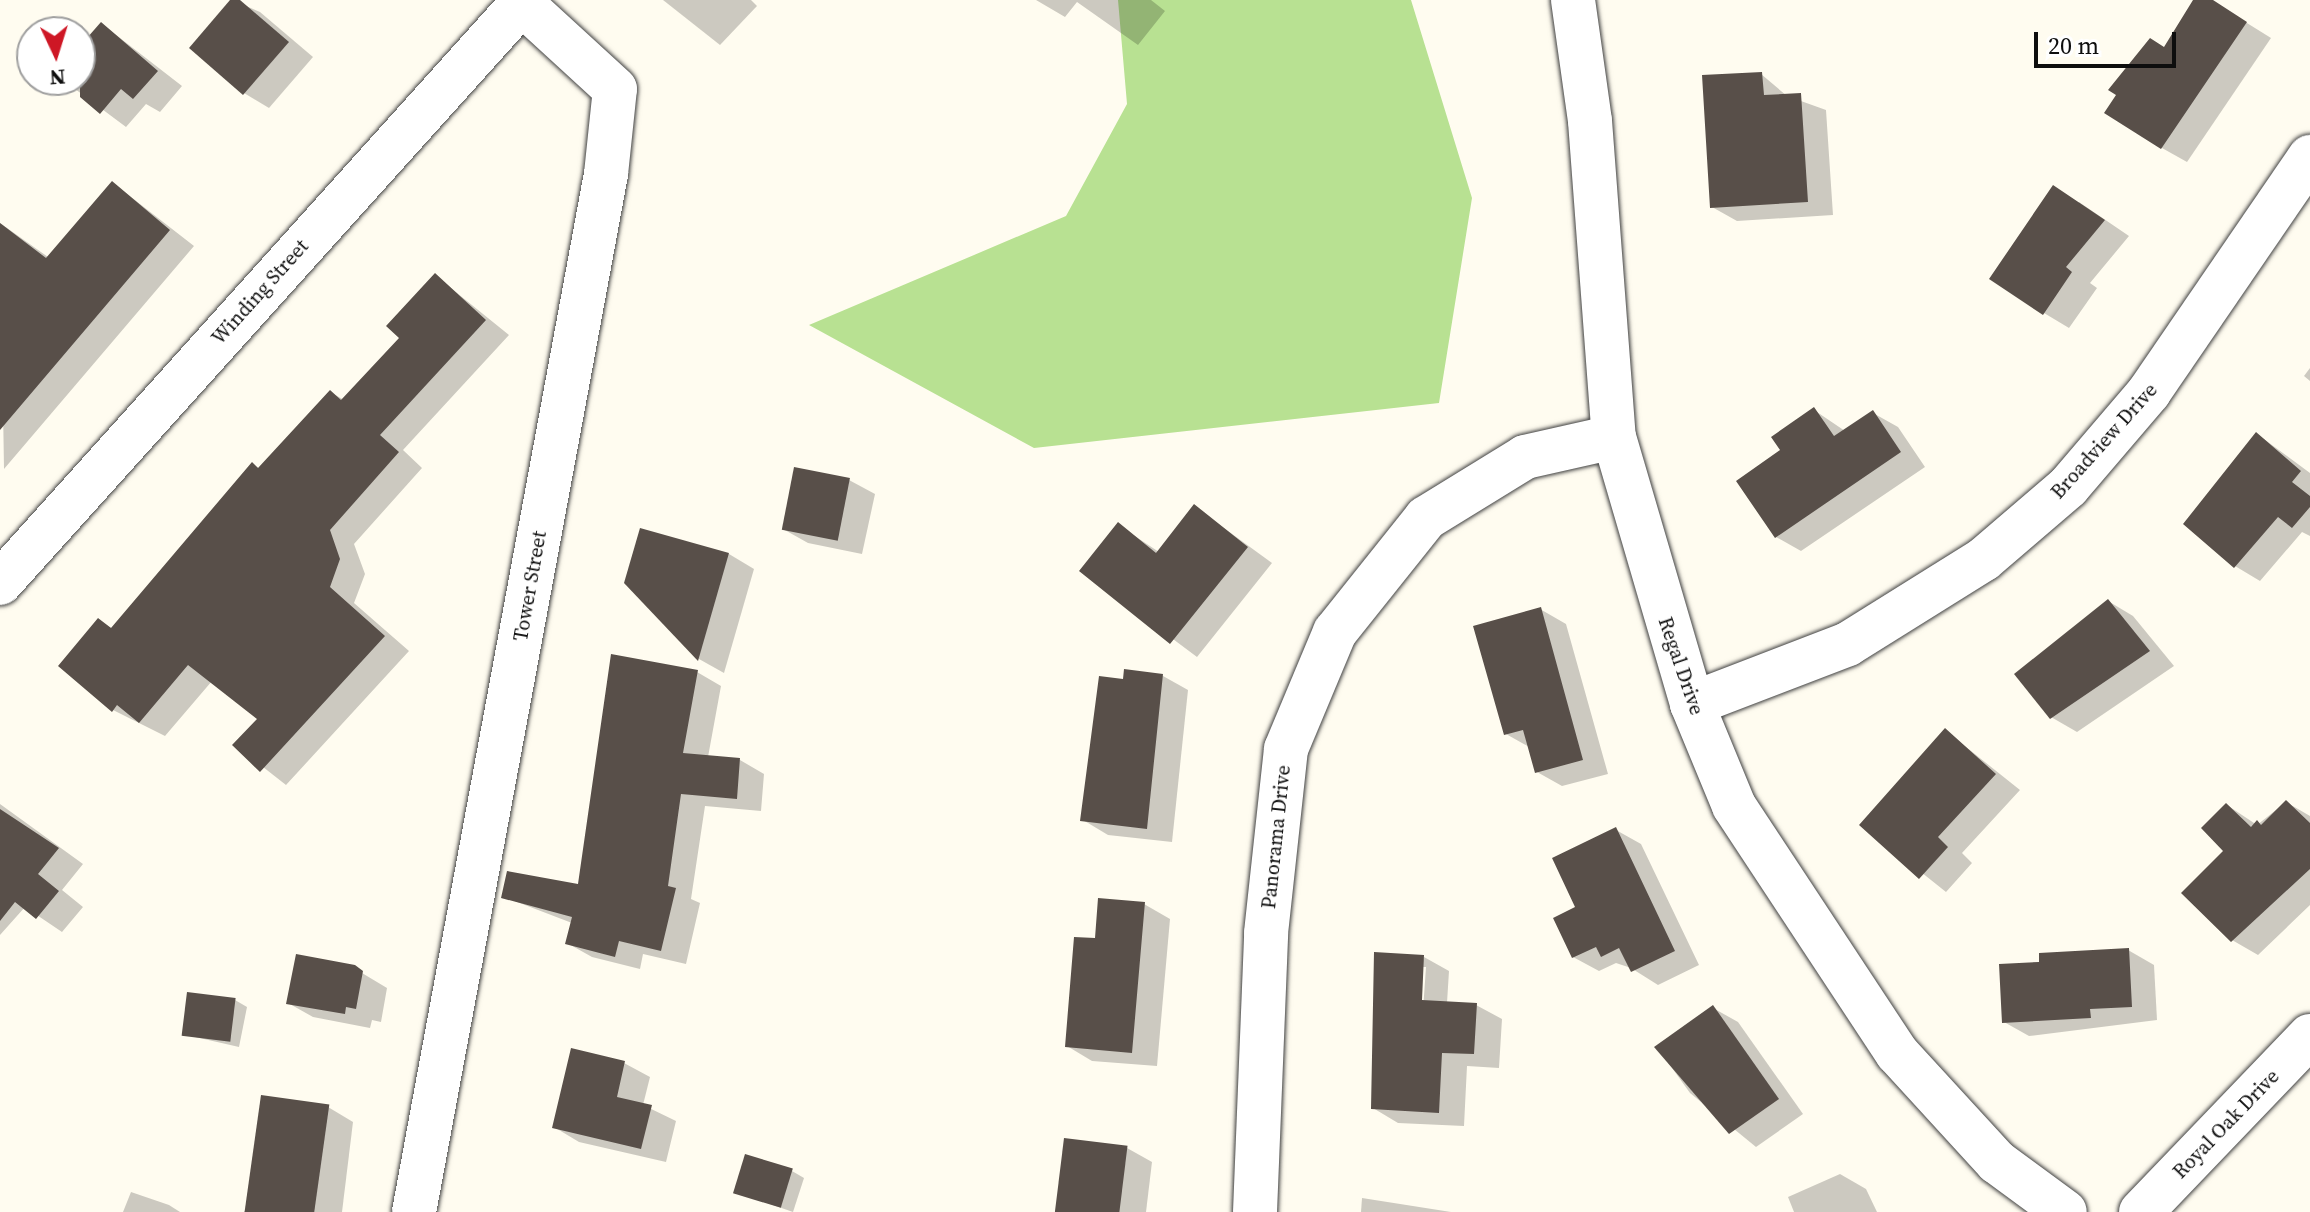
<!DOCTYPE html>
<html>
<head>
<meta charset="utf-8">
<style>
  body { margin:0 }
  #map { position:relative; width:2310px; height:1212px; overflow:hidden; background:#fffcf0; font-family:"Source Serif 4",serif }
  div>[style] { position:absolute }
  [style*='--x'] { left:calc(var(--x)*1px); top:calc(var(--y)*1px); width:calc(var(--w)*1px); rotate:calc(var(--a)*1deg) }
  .forest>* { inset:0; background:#b8e192 }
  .shadow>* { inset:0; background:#0003 }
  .building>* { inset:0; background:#584f49; transform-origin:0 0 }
  .roads { filter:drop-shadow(0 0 2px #414141) drop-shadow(0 0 2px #414141) }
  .minor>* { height:44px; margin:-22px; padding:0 22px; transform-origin:22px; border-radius:22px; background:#fff }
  span { translate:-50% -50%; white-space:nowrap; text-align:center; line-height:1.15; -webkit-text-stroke:8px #fff; paint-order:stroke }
  .street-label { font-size:20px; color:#0e0e0e }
  .north { position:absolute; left:16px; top:16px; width:80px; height:80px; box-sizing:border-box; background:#fff; border:2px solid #9f9f9f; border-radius:50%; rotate:176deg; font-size:22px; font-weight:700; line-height:32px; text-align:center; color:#0e0e0e }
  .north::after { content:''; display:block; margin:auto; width:28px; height:36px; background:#ce1725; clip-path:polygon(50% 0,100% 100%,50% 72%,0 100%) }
  .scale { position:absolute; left:2034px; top:32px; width:142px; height:36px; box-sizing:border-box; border:4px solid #0e0e0e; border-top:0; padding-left:10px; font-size:24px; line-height:28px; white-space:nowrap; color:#0e0e0e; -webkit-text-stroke:6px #fff; paint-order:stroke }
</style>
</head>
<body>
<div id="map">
  <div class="forest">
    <i style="clip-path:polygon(1118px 0,1411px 0,1472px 198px,1439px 403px,1034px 448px,809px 325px,1066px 216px,1127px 104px)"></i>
  </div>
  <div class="shadow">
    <i style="clip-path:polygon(232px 0,260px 12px,313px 57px,269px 108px,244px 93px)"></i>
    <i style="clip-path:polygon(663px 0,751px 0,757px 6px,720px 45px)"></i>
    <i style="clip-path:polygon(1036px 0,1151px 0,1165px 11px,1138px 45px,1077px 2px,1065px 17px)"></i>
    <i style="clip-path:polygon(2196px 0,2210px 0,2271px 38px,2187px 162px,2162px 148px,2165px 49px)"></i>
    <i style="clip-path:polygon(102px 24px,182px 86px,160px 112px,146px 104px,126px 127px,63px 80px,80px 80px,80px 49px)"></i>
    <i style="clip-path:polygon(1761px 74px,1787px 96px,1826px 110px,1833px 215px,1737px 221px,1712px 207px)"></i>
    <i style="clip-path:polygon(113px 183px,194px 246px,4px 469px,0 223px,48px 257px)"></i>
    <i style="clip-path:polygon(2079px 202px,2129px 236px,2090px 283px,2097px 288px,2069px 328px,2044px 313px)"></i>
    <i style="clip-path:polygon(436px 276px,509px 335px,403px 450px,422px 468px,354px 544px,365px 574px,354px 603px,409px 651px,286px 785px,235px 745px,260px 719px,212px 681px,165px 736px,113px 710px,99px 621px,113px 629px,252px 464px,260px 469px,330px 392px,344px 400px,402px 338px)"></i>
    <i style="clip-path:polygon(2310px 368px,2310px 381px,2304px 376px)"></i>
    <i style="clip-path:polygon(1814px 410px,1845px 431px,1873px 413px,1898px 427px,1925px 467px,1801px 551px,1776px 537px,1783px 450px)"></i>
    <i style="clip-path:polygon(2257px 434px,2310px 473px,2310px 536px,2302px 532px,2260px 581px,2235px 566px)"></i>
    <i style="clip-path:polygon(849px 480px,875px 494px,862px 554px,808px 543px,783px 529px)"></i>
    <i style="clip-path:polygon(1195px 507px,1272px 563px,1197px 657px,1082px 571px,1118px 525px,1159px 552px)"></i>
    <i style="clip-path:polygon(729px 554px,754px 569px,724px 673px,699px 659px,626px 583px)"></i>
    <i style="clip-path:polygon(2108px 601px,2133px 616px,2174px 666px,2077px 732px,2051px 717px)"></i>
    <i style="clip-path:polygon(1540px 609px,1566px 624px,1608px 774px,1562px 786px,1537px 772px,1531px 748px,1506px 734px)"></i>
    <i style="clip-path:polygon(697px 672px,721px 686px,708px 757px,740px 760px,764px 774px,761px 811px,705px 806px,691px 899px,700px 903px,686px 964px,643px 954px,640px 969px,592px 957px,567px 943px,572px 923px,504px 897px,580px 886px)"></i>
    <i style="clip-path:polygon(1163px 676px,1188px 690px,1172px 842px,1108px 835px,1083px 820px,1125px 681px)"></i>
    <i style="clip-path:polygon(1946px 731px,2020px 790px,1962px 853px,1972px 863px,1946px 892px,1862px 825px)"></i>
    <i style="clip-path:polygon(2286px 802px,2310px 816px,2310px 905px,2258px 955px,2232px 940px,2227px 805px,2257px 825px)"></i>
    <i style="clip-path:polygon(0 804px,83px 864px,62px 890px,83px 907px,62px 932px,25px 907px,0 935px)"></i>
    <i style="clip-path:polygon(1616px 830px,1641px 844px,1699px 965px,1658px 985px,1631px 968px,1616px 963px,1599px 971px,1573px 957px,1578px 908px)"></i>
    <i style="clip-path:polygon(1144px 904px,1170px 919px,1157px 1066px,1092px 1061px,1067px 1046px,1096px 940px)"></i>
    <i style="clip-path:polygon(2128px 950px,2154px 965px,2157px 1020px,2029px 1036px,2004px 1022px,2042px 964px)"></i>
    <i style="clip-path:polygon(evenodd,1424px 957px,1449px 971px,1447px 1003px,1476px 1005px,1502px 1019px,1499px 1068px,1467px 1066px,1464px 1126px,1398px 1123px,1373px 1108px,1424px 957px,1422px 967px,1426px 967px,1423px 1010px,1420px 1010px,1422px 967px)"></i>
    <i style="clip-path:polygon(362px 973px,387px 988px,381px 1022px,372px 1020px,370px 1028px,313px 1017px,288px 1003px)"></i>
    <i style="clip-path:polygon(235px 1000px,247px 1007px,239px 1047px,182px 1034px)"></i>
    <i style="clip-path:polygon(1713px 1008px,1738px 1022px,1803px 1114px,1756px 1147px,1690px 1093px,1657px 1047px)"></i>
    <i style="clip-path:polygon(624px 1063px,650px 1077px,643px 1105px,676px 1121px,666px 1162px,579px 1142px,554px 1127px)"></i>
    <i style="clip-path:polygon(328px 1107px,353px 1122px,342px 1212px,244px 1212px)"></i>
    <i style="clip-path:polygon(1127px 1148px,1152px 1162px,1146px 1212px,1057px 1212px)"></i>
    <i style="clip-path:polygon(792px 1171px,804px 1178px,793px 1212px,735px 1192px)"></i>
    <i style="clip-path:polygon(1840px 1174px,1866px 1189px,1877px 1212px,1794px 1212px,1788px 1197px)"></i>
    <i style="clip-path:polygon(131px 1192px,169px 1205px,180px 1212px,123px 1212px)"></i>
    <i style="clip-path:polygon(1362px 1198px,1451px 1212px,1361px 1212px)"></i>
  </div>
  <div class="building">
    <i style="clip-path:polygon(230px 0,240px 0,289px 42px,243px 95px,189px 48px)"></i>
    <i style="clip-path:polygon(2193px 0,2213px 0,2247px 22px,2161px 149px,2104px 113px,2116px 95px,2108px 90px,2150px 38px,2164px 47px)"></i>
    <i style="clip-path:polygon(101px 22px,158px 71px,133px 99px,121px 89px,100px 114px,80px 97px,80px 46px)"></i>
    <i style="clip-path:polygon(1762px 72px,1764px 95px,1801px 93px,1808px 202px,1710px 208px,1702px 75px)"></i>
    <i style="clip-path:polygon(112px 181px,170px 230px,0 430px,0 223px,46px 258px)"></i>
    <i style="clip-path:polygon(2053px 185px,2105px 220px,2066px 267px,2072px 272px,2043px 315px,1989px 279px)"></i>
    <i style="clip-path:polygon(435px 273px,486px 320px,380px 435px,399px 452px,330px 530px,340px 559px,330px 587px,385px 636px,260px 772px,232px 745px,257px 719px,188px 665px,139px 723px,117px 705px,112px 712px,58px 666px,98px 618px,111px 628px,252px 462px,258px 468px,330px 390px,341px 400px,399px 338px,386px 326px)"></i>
    <i style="clip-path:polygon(1814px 407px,1834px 436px,1873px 410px,1901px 452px,1775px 538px,1736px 481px,1780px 450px,1771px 437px)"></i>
    <i style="clip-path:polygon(2256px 432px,2301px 471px,2292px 482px,2310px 496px,2310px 507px,2292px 528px,2278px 517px,2234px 568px,2183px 524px)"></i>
    <i style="left:794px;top:467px;width:57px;height:64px;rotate:11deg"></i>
    <i style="clip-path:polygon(1194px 504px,1248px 547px,1170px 644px,1079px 571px,1118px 522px,1156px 553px)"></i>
    <i style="clip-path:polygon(640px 528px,729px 553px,698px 661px,624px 583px)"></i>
    <i style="clip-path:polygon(2108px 599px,2150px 651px,2050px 719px,2014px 674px)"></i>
    <i style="clip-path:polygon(1541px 607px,1583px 760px,1535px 773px,1523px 730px,1504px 735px,1473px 626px)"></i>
    <i style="clip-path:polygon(611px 654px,698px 670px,683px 753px,740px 758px,737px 799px,681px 794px,668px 886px,676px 888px,661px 951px,619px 941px,615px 957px,565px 944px,572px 917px,501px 898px,507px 871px,578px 884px)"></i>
    <i style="clip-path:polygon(1124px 669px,1163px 674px,1147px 829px,1080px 821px,1099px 676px,1123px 679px)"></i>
    <i style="clip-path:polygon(1945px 728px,1996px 774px,1938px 837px,1948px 847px,1919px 879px,1859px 825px)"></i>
    <i style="clip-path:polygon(2286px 800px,2310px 823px,2310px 869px,2231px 942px,2181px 893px,2223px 851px,2201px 828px,2226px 803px,2251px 827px,2257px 820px,2261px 825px)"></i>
    <i style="clip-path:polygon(0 809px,59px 848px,38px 874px,59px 891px,36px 919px,15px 902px,0 921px)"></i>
    <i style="clip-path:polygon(1616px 827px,1675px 951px,1631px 972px,1619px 948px,1601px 957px,1596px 947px,1572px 958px,1553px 918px,1575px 907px,1552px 858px)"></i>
    <i style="clip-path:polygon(1098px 898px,1145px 902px,1132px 1053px,1065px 1047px,1074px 937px,1095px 938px)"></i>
    <i style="clip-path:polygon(2129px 948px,2132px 1007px,2090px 1009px,2091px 1018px,2002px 1023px,1999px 964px,2039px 962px,2039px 953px)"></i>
    <i style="clip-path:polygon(1374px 952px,1424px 955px,1422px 1000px,1477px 1003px,1474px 1054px,1442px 1053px,1439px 1113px,1371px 1109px)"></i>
    <i style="clip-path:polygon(296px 954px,355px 965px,363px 971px,356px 1009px,346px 1007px,345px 1014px,286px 1004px)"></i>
    <i style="left:187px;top:992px;width:49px;height:44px;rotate:7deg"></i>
    <i style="clip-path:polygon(1713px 1005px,1779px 1099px,1729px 1134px,1654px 1047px)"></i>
    <i style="clip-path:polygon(571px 1048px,625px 1061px,617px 1097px,652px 1105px,641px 1149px,552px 1128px)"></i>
    <i style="left:261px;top:1095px;width:69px;height:119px;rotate:8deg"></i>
    <i style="left:1064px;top:1138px;width:64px;height:75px;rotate:7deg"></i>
    <i style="left:745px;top:1154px;width:50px;height:41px;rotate:17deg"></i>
  </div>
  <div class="roads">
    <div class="minor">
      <i style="--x:1573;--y:0;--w:122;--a:82"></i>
      <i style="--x:1590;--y:121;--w:317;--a:85.7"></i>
      <i style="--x:1614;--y:437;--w:278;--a:73.7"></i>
      <i style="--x:1692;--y:704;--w:110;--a:67.6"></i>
      <i style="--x:1734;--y:806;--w:296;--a:56.6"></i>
      <i style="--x:1897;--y:1053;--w:148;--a:47.5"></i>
      <i style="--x:1997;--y:1162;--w:84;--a:36.3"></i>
      <i style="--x:0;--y:583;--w:780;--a:-48.01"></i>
      <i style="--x:1692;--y:704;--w:167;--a:-21"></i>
      <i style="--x:1848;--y:644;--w:160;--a:-32"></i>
      <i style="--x:1984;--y:559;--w:111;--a:-40.6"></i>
      <i style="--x:2068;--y:487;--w:125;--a:-49.5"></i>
      <i style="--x:2149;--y:392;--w:285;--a:-55.6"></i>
      <i style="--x:414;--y:1212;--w:1056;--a:-79.52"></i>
      <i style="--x:606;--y:174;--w:85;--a:-84"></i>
      <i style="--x:615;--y:89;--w:132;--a:-137.5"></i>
      <i style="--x:1255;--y:1212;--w:279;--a:-87.7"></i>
      <i style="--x:1266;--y:933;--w:185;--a:-83.8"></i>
      <i style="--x:1286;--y:749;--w:127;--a:-67.3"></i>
      <i style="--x:1335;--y:632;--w:146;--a:-51.4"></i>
      <i style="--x:1426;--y:518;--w:116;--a:-31.6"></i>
      <i style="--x:1525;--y:457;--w:91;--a:-12.7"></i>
      <i style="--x:2141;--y:1212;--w:244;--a:-46.2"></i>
    </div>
  </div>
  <div class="street-label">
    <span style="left:260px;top:292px;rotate:-48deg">Winding Street</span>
    <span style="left:2104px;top:441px;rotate:-48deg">Broadview Drive</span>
    <span style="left:530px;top:586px;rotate:-80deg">Tower Street</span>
    <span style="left:1681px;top:666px;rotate:71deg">Regal Drive</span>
    <span style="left:1276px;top:837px;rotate:-84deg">Panorama Drive</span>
    <span style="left:2226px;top:1124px;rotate:-46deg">Royal Oak Drive</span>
  </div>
  <div class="north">N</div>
  <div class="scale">20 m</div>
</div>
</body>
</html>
